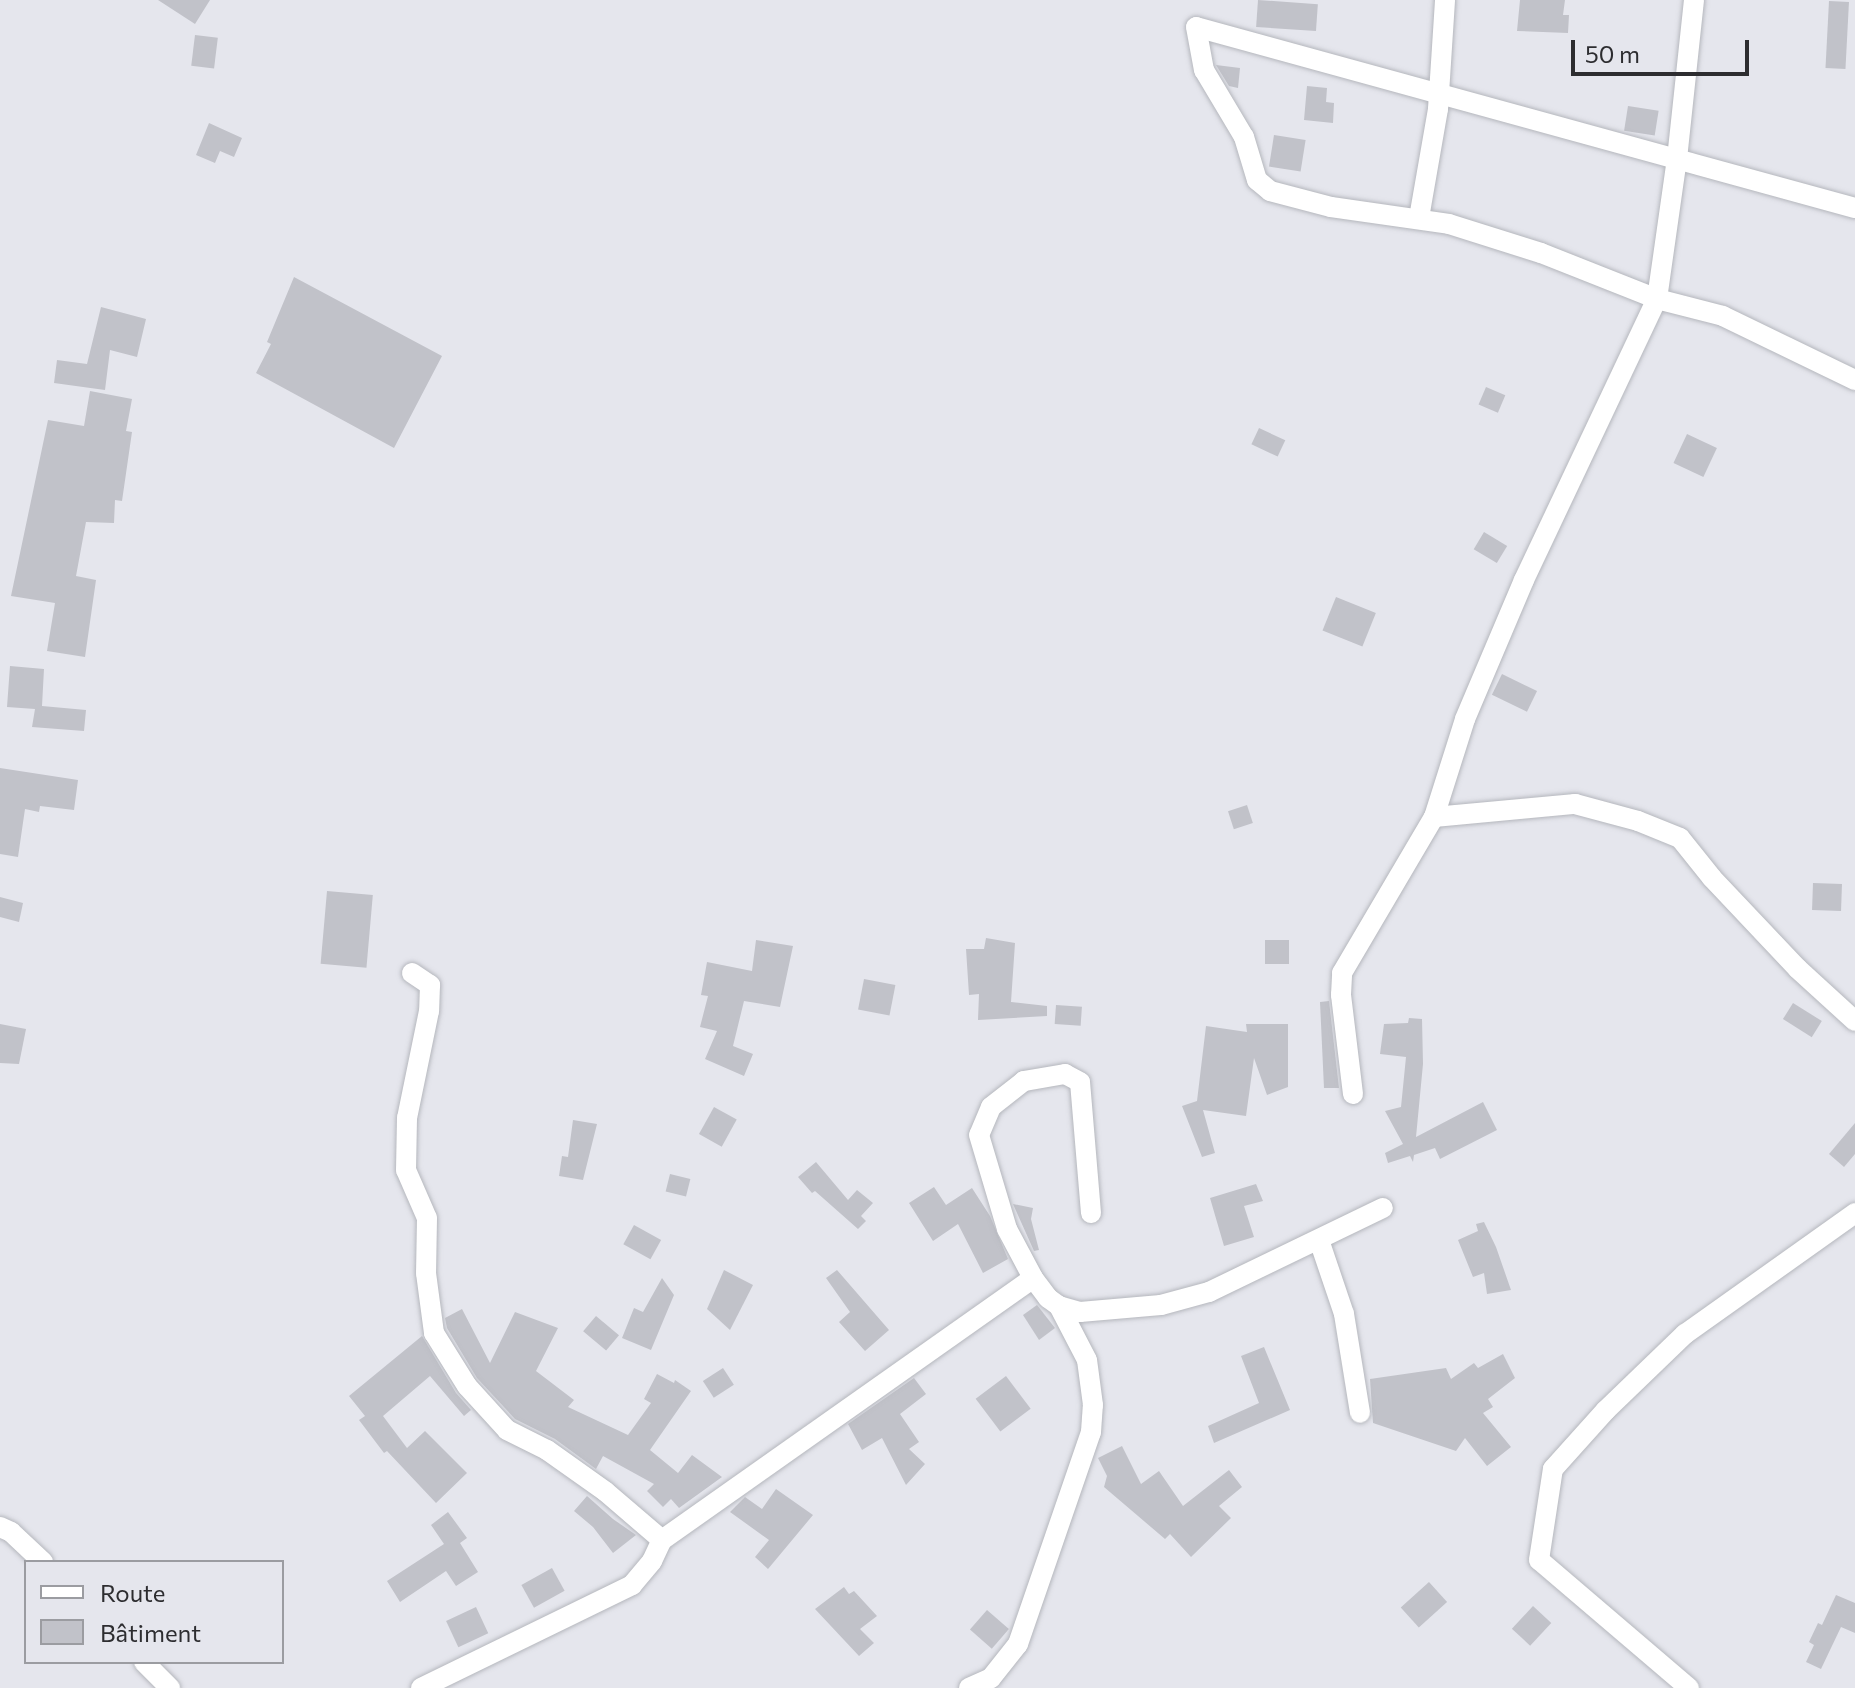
<!DOCTYPE html>
<html>
<head>
<meta charset="utf-8">
<style>
  body { margin:0 }
  #map { position:relative; width:1855px; height:1688px; overflow:hidden; background:#e5e6ed; font-family:Commissioner,sans-serif }
  div>[style] { position:absolute }
  [style*='--x'] { left:calc(var(--x)*1px); top:calc(var(--y)*1px); width:calc(var(--w)*1px); rotate:calc(var(--a)*1deg) }
  .building>* { inset:0; background:#c1c2c9; transform-origin:0 0 }
  .roads { filter:drop-shadow(0 0 2px #b5b7bd) drop-shadow(0 0 2px #b5b7bd) }
  .street>* { height:20px; margin:-10px; padding:0 10px; transform-origin:10px; border-radius:10px; background:#fff }
  span { translate:-50% -50%; white-space:nowrap; text-align:center; line-height:1.15; -webkit-text-stroke:6px #e5e6ed; paint-order:stroke }
  .legend { position:absolute; left:24px; top:1560px; width:260px; height:104px; box-sizing:border-box; background:#e5e6ed; border:2px solid #9b9ca1; margin:0; padding:10px 14px; list-style:none; font-size:24px; color:#2d2d30 }
  .legend li { display:flex; align-items:center; gap:16px; height:40px }
  .legend b { width:40px; border:2px solid #9b9ca1 }
  .scale { position:absolute; left:1571px; top:40px; width:178px; height:36px; box-sizing:border-box; border:4px solid #2d2d30; border-top:0; padding-left:10px; font-size:24px; line-height:28px; white-space:nowrap; color:#2d2d30; -webkit-text-stroke:6px #e5e6ed; paint-order:stroke }
</style>
</head>
<body>
<div id="map">
  <div class="building">
    <i style="clip-path:polygon(158px 0,210px 0,195px 24px)"></i>
    <i style="left:1258px;top:0;width:60px;height:27px;rotate:4deg"></i>
    <i style="clip-path:polygon(1520px 0,1565px 0,1563px 15px,1569px 15px,1568px 33px,1517px 31px)"></i>
    <i style="left:1829px;top:1px;width:20px;height:67px;rotate:3deg"></i>
    <i style="left:195px;top:35px;width:23px;height:31px;rotate:7deg"></i>
    <i style="clip-path:polygon(1216px 65px,1240px 68px,1238px 88px,1229px 86px)"></i>
    <i style="clip-path:polygon(1307px 86px,1327px 88px,1326px 102px,1334px 103px,1333px 123px,1304px 120px)"></i>
    <i style="left:1628px;top:106px;width:31px;height:25px;rotate:9deg"></i>
    <i style="clip-path:polygon(209px 123px,242px 138px,234px 157px,220px 151px,215px 163px,196px 155px)"></i>
    <i style="left:1274px;top:135px;width:32px;height:32px;rotate:9deg"></i>
    <i style="clip-path:polygon(294px 277px,442px 356px,394px 448px,256px 373px,271px 344px,267px 342px)"></i>
    <i style="clip-path:polygon(101px 307px,146px 319px,137px 357px,110px 350px,105px 390px,54px 383px,57px 360px,87px 364px)"></i>
    <i style="left:1486px;top:387px;width:21px;height:19px;rotate:23deg"></i>
    <i style="clip-path:polygon(90px 391px,132px 399px,126px 431px,132px 432px,122px 501px,115px 500px,114px 523px,86px 522px,76px 576px,96px 580px,85px 657px,47px 651px,55px 603px,11px 596px,48px 420px,84px 426px)"></i>
    <i style="left:1259px;top:428px;width:29px;height:18px;rotate:25deg"></i>
    <i style="left:1687px;top:434px;width:33px;height:32px;rotate:25deg"></i>
    <i style="left:1484px;top:532px;width:27px;height:20px;rotate:31deg"></i>
    <i style="left:1336px;top:597px;width:43px;height:36px;rotate:22deg"></i>
    <i style="clip-path:polygon(10px 666px,44px 669px,42px 706px,86px 710px,84px 731px,32px 727px,35px 709px,7px 707px)"></i>
    <i style="left:1502px;top:674px;width:39px;height:23px;rotate:26deg"></i>
    <i style="clip-path:polygon(0 768px,78px 780px,74px 810px,40px 806px,39px 812px,25px 809px,18px 857px,0 854px)"></i>
    <i style="left:1247px;top:805px;width:19px;height:20px;rotate:72deg"></i>
    <i style="left:1813px;top:883px;width:29px;height:27px;rotate:2deg"></i>
    <i style="left:327px;top:891px;width:46px;height:73px;rotate:5deg"></i>
    <i style="clip-path:polygon(0 897px,23px 903px,19px 922px,0 917px)"></i>
    <i style="clip-path:polygon(986px 938px,1015px 943px,1011px 1002px,1047px 1006px,1047px 1016px,978px 1020px,979px 994px,969px 995px,966px 949px,984px 949px)"></i>
    <i style="clip-path:polygon(756px 940px,793px 946px,780px 1007px,744px 1001px,733px 1046px,753px 1054px,744px 1076px,705px 1059px,717px 1031px,700px 1027px,708px 996px,701px 995px,707px 962px,752px 971px)"></i>
    <i style="left:1289px;top:940px;width:24px;height:24px;rotate:90deg"></i>
    <i style="left:864px;top:979px;width:32px;height:31px;rotate:11deg"></i>
    <i style="clip-path:polygon(1329px 1001px,1339px 1088px,1324px 1088px,1320px 1002px)"></i>
    <i style="left:1793px;top:1003px;width:34px;height:19px;rotate:32deg"></i>
    <i style="left:1056px;top:1005px;width:26px;height:19px;rotate:4deg"></i>
    <i style="clip-path:polygon(1409px 1018px,1422px 1019px,1423px 1064px,1416px 1137px,1483px 1102px,1497px 1130px,1440px 1159px,1435px 1148px,1414px 1155px,1413px 1162px,1410px 1156px,1388px 1163px,1385px 1153px,1403px 1144px,1385px 1111px,1401px 1107px,1406px 1057px,1380px 1054px,1384px 1024px,1408px 1023px)"></i>
    <i style="clip-path:polygon(0 1024px,26px 1029px,19px 1064px,0 1063px)"></i>
    <i style="clip-path:polygon(1246px 1024px,1288px 1024px,1288px 1087px,1267px 1095px,1254px 1058px,1246px 1116px,1203px 1110px,1215px 1153px,1202px 1157px,1182px 1106px,1197px 1101px,1206px 1026px,1247px 1032px)"></i>
    <i style="left:714px;top:1107px;width:26px;height:31px;rotate:29deg"></i>
    <i style="clip-path:polygon(573px 1120px,597px 1124px,583px 1180px,559px 1176px,562px 1156px,568px 1157px)"></i>
    <i style="clip-path:polygon(1855px 1123px,1855px 1154px,1844px 1167px,1829px 1154px)"></i>
    <i style="clip-path:polygon(816px 1162px,848px 1200px,857px 1190px,873px 1203px,861px 1216px,866px 1221px,858px 1229px,815px 1191px,812px 1193px,798px 1177px)"></i>
    <i style="left:670px;top:1174px;width:21px;height:18px;rotate:14deg"></i>
    <i style="clip-path:polygon(1256px 1184px,1263px 1201px,1244px 1206px,1254px 1237px,1224px 1246px,1210px 1198px)"></i>
    <i style="clip-path:polygon(934px 1187px,946px 1205px,972px 1188px,990px 1216px,1008px 1259px,983px 1273px,958px 1224px,933px 1241px,909px 1203px)"></i>
    <i style="clip-path:polygon(1013px 1204px,1033px 1208px,1031px 1219px,1039px 1250px,1034px 1251px)"></i>
    <i style="clip-path:polygon(1484px 1222px,1496px 1247px,1511px 1290px,1487px 1294px,1484px 1273px,1473px 1277px,1458px 1240px,1478px 1231px,1476px 1224px)"></i>
    <i style="left:634px;top:1225px;width:31px;height:22px;rotate:29deg"></i>
    <i style="clip-path:polygon(724px 1270px,753px 1285px,730px 1330px,707px 1309px)"></i>
    <i style="clip-path:polygon(837px 1270px,889px 1330px,865px 1351px,839px 1322px,850px 1312px,826px 1278px)"></i>
    <i style="clip-path:polygon(662px 1278px,674px 1295px,651px 1350px,622px 1338px,634px 1308px,643px 1312px)"></i>
    <i style="clip-path:polygon(1037px 1305px,1055px 1328px,1039px 1340px,1023px 1315px)"></i>
    <i style="clip-path:polygon(462px 1309px,490px 1363px,515px 1312px,558px 1328px,536px 1371px,574px 1400px,568px 1407px,628px 1435px,651px 1403px,644px 1399px,657px 1374px,674px 1383px,675px 1380px,691px 1391px,650px 1450px,678px 1473px,692px 1455px,722px 1477px,679px 1508px,671px 1499px,663px 1507px,647px 1491px,654px 1484px,603px 1456px,596px 1469px,555px 1439px,515px 1419px,477px 1378px,447px 1328px,445px 1318px)"></i>
    <i style="left:596px;top:1316px;width:30px;height:20px;rotate:40deg"></i>
    <i style="clip-path:polygon(422px 1336px,456px 1393px,471px 1410px,464px 1416px,430px 1376px,383px 1416px,407px 1448px,425px 1431px,467px 1473px,436px 1503px,387px 1451px,384px 1453px,359px 1420px,365px 1416px,349px 1396px)"></i>
    <i style="clip-path:polygon(1264px 1347px,1290px 1410px,1214px 1443px,1208px 1426px,1259px 1403px,1241px 1356px)"></i>
    <i style="clip-path:polygon(1503px 1354px,1515px 1378px,1488px 1399px,1493px 1407px,1483px 1413px,1511px 1447px,1487px 1466px,1465px 1438px,1456px 1451px,1373px 1423px,1370px 1379px,1446px 1368px,1451px 1379px,1474px 1363px,1478px 1368px)"></i>
    <i style="left:723px;top:1368px;width:20px;height:24px;rotate:57deg"></i>
    <i style="left:1006px;top:1376px;width:41px;height:38px;rotate:53deg"></i>
    <i style="clip-path:polygon(914px 1378px,926px 1394px,900px 1414px,919px 1442px,909px 1449px,925px 1464px,906px 1485px,882px 1438px,862px 1450px,848px 1424px)"></i>
    <i style="clip-path:polygon(1122px 1446px,1141px 1484px,1159px 1471px,1183px 1506px,1229px 1470px,1242px 1487px,1219px 1506px,1231px 1518px,1191px 1557px,1170px 1534px,1165px 1539px,1104px 1487px,1107px 1476px,1098px 1458px)"></i>
    <i style="clip-path:polygon(776px 1489px,813px 1515px,768px 1569px,755px 1557px,769px 1540px,730px 1512px,745px 1497px,762px 1509px)"></i>
    <i style="clip-path:polygon(587px 1496px,613px 1519px,636px 1535px,613px 1553px,593px 1527px,574px 1511px)"></i>
    <i style="clip-path:polygon(448px 1512px,467px 1538px,460px 1543px,478px 1572px,456px 1586px,446px 1571px,400px 1602px,387px 1581px,444px 1544px,431px 1525px)"></i>
    <i style="left:552px;top:1568px;width:26px;height:35px;rotate:61deg"></i>
    <i style="left:1429px;top:1582px;width:27px;height:38px;rotate:48deg"></i>
    <i style="clip-path:polygon(844px 1587px,849px 1594px,854px 1591px,877px 1616px,860px 1629px,874px 1643px,859px 1656px,815px 1609px)"></i>
    <i style="clip-path:polygon(1836px 1595px,1855px 1603px,1855px 1633px,1841px 1627px,1821px 1669px,1806px 1662px,1814px 1645px,1809px 1642px,1818px 1623px,1822px 1625px)"></i>
    <i style="left:1533px;top:1606px;width:25px;height:31px;rotate:43deg"></i>
    <i style="left:476px;top:1607px;width:29px;height:33px;rotate:65deg"></i>
    <i style="left:987px;top:1610px;width:29px;height:26px;rotate:41deg"></i>
  </div>
  <div class="roads">
    <div class="street">
      <i style="--x:1855;--y:208;--w:683;--a:-164.64"></i>
      <i style="--x:1196;--y:27;--w:44;--a:79.5"></i>
      <i style="--x:1204;--y:70;--w:78;--a:59.2"></i>
      <i style="--x:1244;--y:137;--w:45;--a:73.2"></i>
      <i style="--x:1257;--y:180;--w:17;--a:40"></i>
      <i style="--x:1270;--y:191;--w:63;--a:14.7"></i>
      <i style="--x:1331;--y:207;--w:119;--a:8.2"></i>
      <i style="--x:1449;--y:224;--w:96;--a:17.5"></i>
      <i style="--x:1541;--y:253;--w:125;--a:21.6"></i>
      <i style="--x:1657;--y:299;--w:68;--a:14.4"></i>
      <i style="--x:1723;--y:316;--w:147;--a:25.9"></i>
      <i style="--x:1419;--y:218;--w:111;--a:-80.1"></i>
      <i style="--x:1438;--y:109;--w:109;--a:-86.3"></i>
      <i style="--x:1434;--y:817;--w:142;--a:-5.3"></i>
      <i style="--x:1575;--y:804;--w:65;--a:15.1"></i>
      <i style="--x:1638;--y:821;--w:45;--a:22"></i>
      <i style="--x:1680;--y:838;--w:51;--a:51.3"></i>
      <i style="--x:1712;--y:878;--w:125;--a:46.6"></i>
      <i style="--x:1798;--y:969;--w:77;--a:42.4"></i>
      <i style="--x:412;--y:973;--w:22;--a:34"></i>
      <i style="--x:430;--y:985;--w:26;--a:92"></i>
      <i style="--x:429;--y:1011;--w:109;--a:101.6"></i>
      <i style="--x:407;--y:1118;--w:52;--a:91.1"></i>
      <i style="--x:406;--y:1170;--w:52;--a:66.4"></i>
      <i style="--x:427;--y:1218;--w:55;--a:91"></i>
      <i style="--x:426;--y:1273;--w:61;--a:82.4"></i>
      <i style="--x:434;--y:1333;--w:62;--a:58.1"></i>
      <i style="--x:467;--y:1386;--w:59;--a:47.7"></i>
      <i style="--x:507;--y:1430;--w:45;--a:26.6"></i>
      <i style="--x:547;--y:1450;--w:72;--a:35.4"></i>
      <i style="--x:606;--y:1492;--w:74;--a:40.6"></i>
      <i style="--x:1353;--y:1094;--w:100;--a:-96.9"></i>
      <i style="--x:1341;--y:995;--w:22;--a:-87"></i>
      <i style="--x:1342;--y:973;--w:181;--a:-59.5"></i>
      <i style="--x:1434;--y:817;--w:103;--a:-72.4"></i>
      <i style="--x:1465;--y:719;--w:151;--a:-67"></i>
      <i style="--x:1524;--y:580;--w:311;--a:-64.7"></i>
      <i style="--x:1657;--y:299;--w:141;--a:-81.9"></i>
      <i style="--x:1677;--y:159;--w:160;--a:-83.9"></i>
      <i style="--x:1091;--y:1213;--w:131;--a:-94.8"></i>
      <i style="--x:1080;--y:1082;--w:17;--a:-152"></i>
      <i style="--x:1065;--y:1074;--w:42;--a:170.3"></i>
      <i style="--x:1024;--y:1081;--w:42;--a:141.8"></i>
      <i style="--x:991;--y:1107;--w:30;--a:113"></i>
      <i style="--x:979;--y:1135;--w:98;--a:73.4"></i>
      <i style="--x:1007;--y:1229;--w:55;--a:62"></i>
      <i style="--x:1033;--y:1278;--w:25;--a:53"></i>
      <i style="--x:1048;--y:1298;--w:14;--a:36"></i>
      <i style="--x:1059;--y:1306;--w:22;--a:16"></i>
      <i style="--x:1080;--y:1312;--w:81;--a:-4.9"></i>
      <i style="--x:1161;--y:1305;--w:50;--a:-15.2"></i>
      <i style="--x:1209;--y:1292;--w:193;--a:-25.8"></i>
      <i style="--x:1319;--y:1240;--w:78;--a:71.3"></i>
      <i style="--x:1344;--y:1314;--w:100;--a:80.8"></i>
      <i style="--x:0;--y:1527;--w:12;--a:24"></i>
      <i style="--x:11;--y:1532;--w:44;--a:43.2"></i>
      <i style="--x:144;--y:1662;--w:37;--a:45"></i>
      <i style="--x:421;--y:1688;--w:235;--a:-26"></i>
      <i style="--x:632;--y:1585;--w:31;--a:-50"></i>
      <i style="--x:652;--y:1561;--w:23;--a:-65"></i>
      <i style="--x:662;--y:1540;--w:454;--a:-35.2"></i>
      <i style="--x:969;--y:1688;--w:24;--a:-24"></i>
      <i style="--x:991;--y:1678;--w:43;--a:-51.5"></i>
      <i style="--x:1018;--y:1644;--w:224;--a:-71"></i>
      <i style="--x:1091;--y:1432;--w:27;--a:-86"></i>
      <i style="--x:1093;--y:1405;--w:45;--a:-97.6"></i>
      <i style="--x:1087;--y:1360;--w:61;--a:-117.4"></i>
      <i style="--x:1689;--y:1688;--w:197;--a:-139.5"></i>
      <i style="--x:1539;--y:1560;--w:92;--a:-81.3"></i>
      <i style="--x:1553;--y:1469;--w:79;--a:-48.1"></i>
      <i style="--x:1606;--y:1410;--w:110;--a:-43.9"></i>
      <i style="--x:1685;--y:1334;--w:209;--a:-35.4"></i>
    </div>
  </div>
  <ul class="legend">
  <li><b style="height:10px;background:#fff"></b>Route</li>
  <li><b style="height:22px;background:#c1c2c9"></b>Bâtiment</li>
  </ul>
  <div class="scale">50 m</div>
</div>
</body>
</html>
